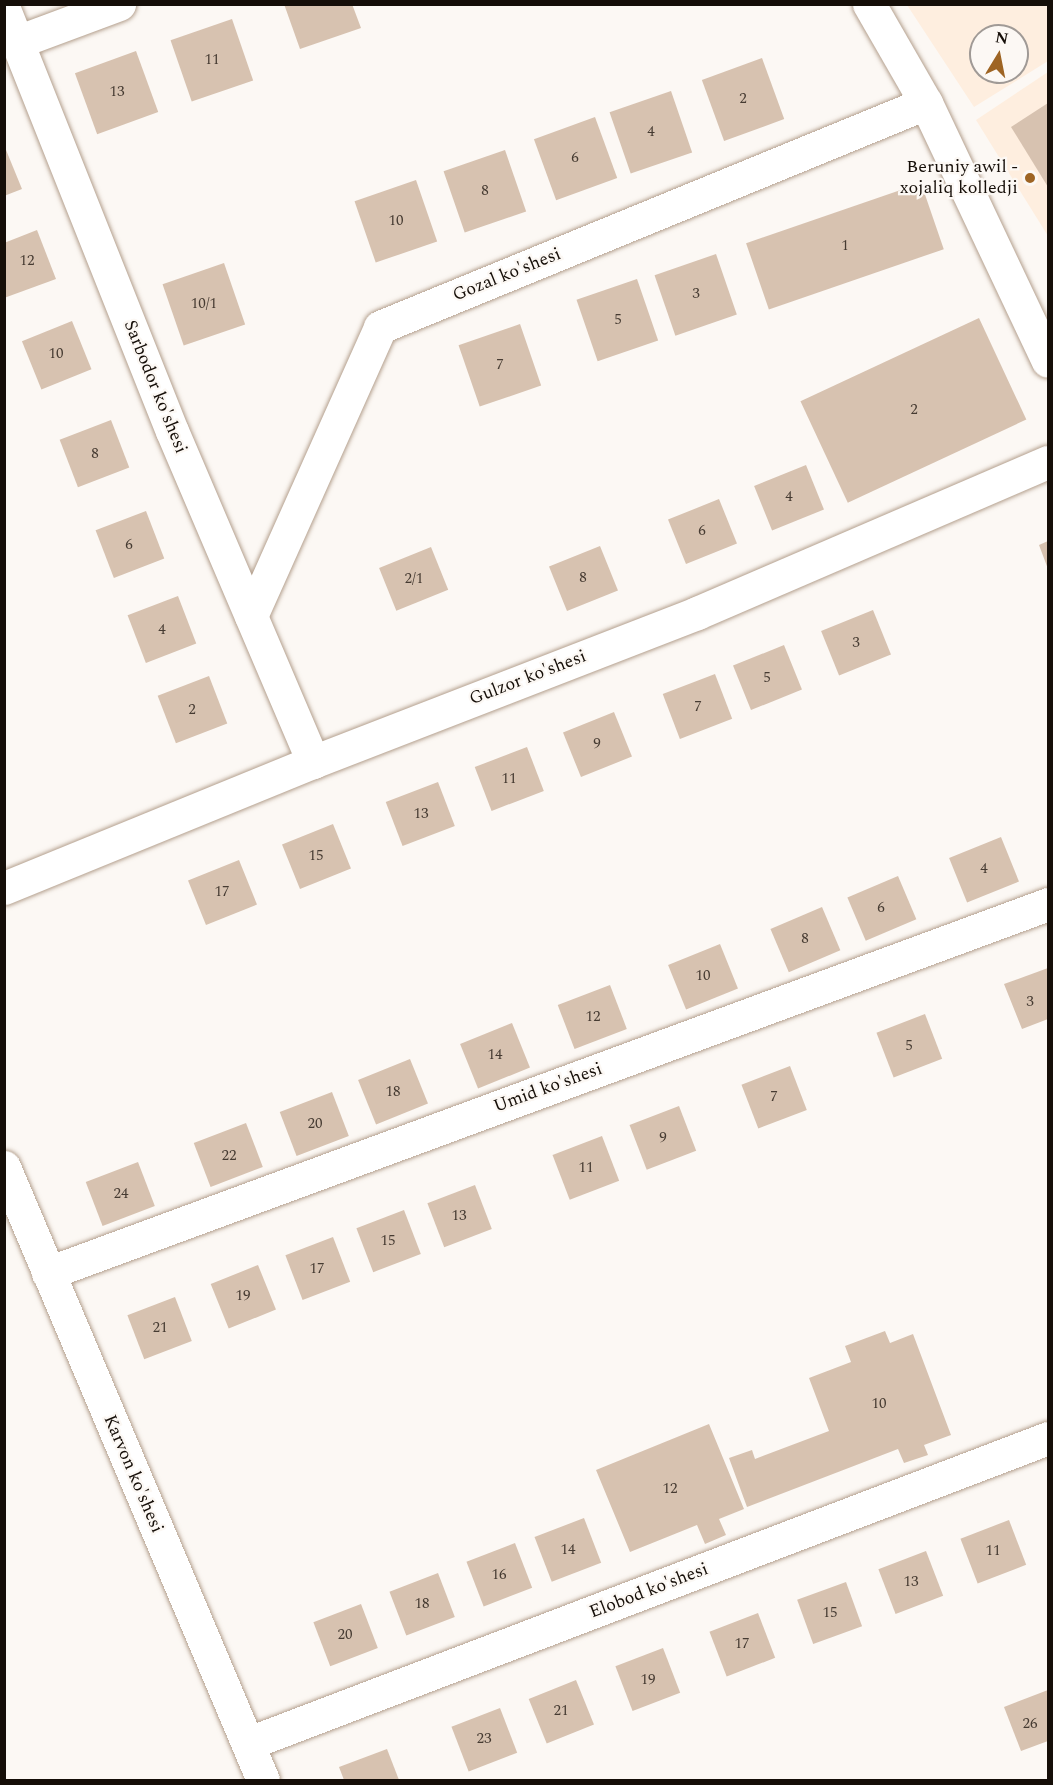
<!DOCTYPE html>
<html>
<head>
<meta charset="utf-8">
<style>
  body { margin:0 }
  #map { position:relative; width:1053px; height:1785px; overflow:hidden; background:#fcf8f4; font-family:Spectral,serif }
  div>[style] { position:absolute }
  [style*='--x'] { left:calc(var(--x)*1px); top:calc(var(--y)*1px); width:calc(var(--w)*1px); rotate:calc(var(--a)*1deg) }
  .built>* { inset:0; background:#feeedf }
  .building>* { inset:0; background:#d7c2b0; transform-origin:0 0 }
  .roads { filter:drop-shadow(0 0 2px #b4a08e) drop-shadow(0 0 2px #b4a08e) }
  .street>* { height:33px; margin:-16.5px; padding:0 16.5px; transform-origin:16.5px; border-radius:16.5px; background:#fff }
  .dots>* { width:16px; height:16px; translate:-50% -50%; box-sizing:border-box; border:3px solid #fcf8f4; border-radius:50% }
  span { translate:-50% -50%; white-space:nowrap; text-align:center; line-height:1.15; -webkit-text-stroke:4.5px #fcf8f4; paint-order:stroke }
  .number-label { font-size:15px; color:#463b32 }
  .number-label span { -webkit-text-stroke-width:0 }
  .poi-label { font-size:18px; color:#150e08 }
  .right { translate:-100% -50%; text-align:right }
  .street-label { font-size:18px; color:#150e08 }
  .frame { position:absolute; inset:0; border:6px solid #150e08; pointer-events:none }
  .north { position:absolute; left:969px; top:24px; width:60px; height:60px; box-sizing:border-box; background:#fcf8f4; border:2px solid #a09a96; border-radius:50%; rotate:10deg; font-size:16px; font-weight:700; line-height:24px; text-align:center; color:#150e08 }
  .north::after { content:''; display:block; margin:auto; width:21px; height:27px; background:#9e6423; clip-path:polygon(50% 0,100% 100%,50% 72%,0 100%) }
</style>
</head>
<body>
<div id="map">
  <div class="built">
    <i style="clip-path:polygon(evenodd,907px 5px,1048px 5px,1048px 61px,974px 107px,907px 5px,981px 36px,1017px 36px,1017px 72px,981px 72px,981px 36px)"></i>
    <i style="clip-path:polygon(1048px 72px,1048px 236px,976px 120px)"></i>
  </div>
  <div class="building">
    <i style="clip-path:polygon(284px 4px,352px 4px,361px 28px,300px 49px)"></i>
    <i style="left:232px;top:19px;width:65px;height:65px;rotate:71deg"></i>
    <i style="left:136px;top:51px;width:65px;height:65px;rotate:70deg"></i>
    <i style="left:762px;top:58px;width:65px;height:64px;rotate:70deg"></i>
    <i style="left:671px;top:91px;width:65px;height:65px;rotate:71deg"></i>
    <i style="clip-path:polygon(1048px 103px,1048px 187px,1011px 127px)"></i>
    <i style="left:595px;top:117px;width:65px;height:65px;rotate:70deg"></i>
    <i style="clip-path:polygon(4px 145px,22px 189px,4px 196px)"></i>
    <i style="left:505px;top:150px;width:65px;height:65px;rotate:71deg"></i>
    <i style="left:416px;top:180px;width:65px;height:65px;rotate:71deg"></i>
    <i style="left:921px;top:183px;width:70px;height:185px;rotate:71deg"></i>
    <i style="clip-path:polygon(37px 230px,56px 279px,4px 298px,4px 243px)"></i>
    <i style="left:716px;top:254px;width:64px;height:65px;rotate:71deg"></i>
    <i style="left:224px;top:263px;width:65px;height:65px;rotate:71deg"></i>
    <i style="left:637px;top:279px;width:65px;height:64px;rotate:71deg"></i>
    <i style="left:979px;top:318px;width:112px;height:197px;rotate:65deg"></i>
    <i style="left:72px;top:321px;width:52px;height:54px;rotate:68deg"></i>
    <i style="left:520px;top:324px;width:65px;height:65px;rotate:71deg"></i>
    <i style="left:111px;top:420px;width:51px;height:55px;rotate:69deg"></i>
    <i style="left:806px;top:465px;width:48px;height:56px;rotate:68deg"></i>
    <i style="left:719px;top:499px;width:48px;height:55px;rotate:68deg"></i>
    <i style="left:146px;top:511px;width:51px;height:54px;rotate:69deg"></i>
    <i style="clip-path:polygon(1048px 541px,1048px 569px,1039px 545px)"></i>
    <i style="left:600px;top:546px;width:48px;height:55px;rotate:68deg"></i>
    <i style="left:431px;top:547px;width:46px;height:56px;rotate:68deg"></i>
    <i style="left:178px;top:596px;width:51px;height:54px;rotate:69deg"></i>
    <i style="left:873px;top:610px;width:48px;height:56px;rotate:68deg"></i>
    <i style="left:784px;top:645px;width:48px;height:55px;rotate:68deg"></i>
    <i style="left:715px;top:674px;width:48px;height:56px;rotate:69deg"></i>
    <i style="left:209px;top:676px;width:51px;height:55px;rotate:69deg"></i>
    <i style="left:614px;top:712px;width:48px;height:55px;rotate:68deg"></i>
    <i style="left:527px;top:747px;width:47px;height:56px;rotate:69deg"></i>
    <i style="left:438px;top:782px;width:47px;height:56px;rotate:69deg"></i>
    <i style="left:333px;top:824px;width:48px;height:55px;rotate:68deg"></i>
    <i style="left:1001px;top:837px;width:48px;height:56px;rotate:68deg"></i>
    <i style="left:239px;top:860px;width:48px;height:55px;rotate:68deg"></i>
    <i style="left:898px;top:876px;width:47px;height:55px;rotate:67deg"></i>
    <i style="left:822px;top:907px;width:47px;height:56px;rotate:67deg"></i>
    <i style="left:720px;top:944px;width:48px;height:56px;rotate:68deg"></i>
    <i style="clip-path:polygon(1048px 968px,1048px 1019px,1022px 1029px,1004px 984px)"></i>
    <i style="left:610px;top:985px;width:47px;height:56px;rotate:69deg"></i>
    <i style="left:925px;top:1014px;width:48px;height:52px;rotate:69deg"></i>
    <i style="left:512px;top:1023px;width:48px;height:56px;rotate:68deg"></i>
    <i style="left:410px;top:1059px;width:48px;height:56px;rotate:68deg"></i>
    <i style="left:790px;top:1066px;width:47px;height:52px;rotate:69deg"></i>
    <i style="left:332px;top:1092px;width:47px;height:56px;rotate:69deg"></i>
    <i style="left:679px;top:1106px;width:48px;height:53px;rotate:69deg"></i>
    <i style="left:246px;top:1123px;width:47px;height:56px;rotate:69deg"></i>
    <i style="left:602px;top:1136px;width:48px;height:53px;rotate:69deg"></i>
    <i style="left:138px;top:1162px;width:47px;height:56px;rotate:69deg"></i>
    <i style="left:475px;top:1185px;width:47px;height:51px;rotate:69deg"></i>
    <i style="left:404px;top:1210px;width:47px;height:51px;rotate:69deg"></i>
    <i style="left:333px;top:1237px;width:48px;height:51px;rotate:69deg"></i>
    <i style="left:258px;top:1265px;width:48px;height:51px;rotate:68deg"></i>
    <i style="left:175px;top:1297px;width:47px;height:51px;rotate:69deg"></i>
    <i style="clip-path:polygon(885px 1331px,890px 1343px,913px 1334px,951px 1435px,924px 1445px,928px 1455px,904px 1463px,898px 1449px,747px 1507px,729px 1458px,752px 1450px,755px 1459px,829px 1431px,809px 1378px,851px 1362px,845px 1346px)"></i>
    <i style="clip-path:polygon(709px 1424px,744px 1509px,719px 1519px,726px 1535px,705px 1544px,697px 1525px,630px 1552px,596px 1470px)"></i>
    <i style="left:584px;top:1518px;width:48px;height:53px;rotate:69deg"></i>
    <i style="left:1009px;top:1520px;width:48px;height:52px;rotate:69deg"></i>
    <i style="left:515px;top:1543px;width:48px;height:52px;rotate:69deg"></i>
    <i style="left:926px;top:1551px;width:48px;height:51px;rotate:69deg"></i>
    <i style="left:438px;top:1573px;width:47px;height:52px;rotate:69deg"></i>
    <i style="left:846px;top:1582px;width:47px;height:52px;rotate:70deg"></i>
    <i style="left:361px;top:1604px;width:47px;height:51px;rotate:69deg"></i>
    <i style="left:758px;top:1613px;width:48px;height:52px;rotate:69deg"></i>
    <i style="left:663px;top:1648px;width:48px;height:51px;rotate:69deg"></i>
    <i style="left:576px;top:1680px;width:48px;height:51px;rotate:68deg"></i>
    <i style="clip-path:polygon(1048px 1690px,1048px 1741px,1021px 1751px,1004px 1707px)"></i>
    <i style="left:500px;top:1708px;width:48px;height:52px;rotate:69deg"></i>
    <i style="clip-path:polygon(387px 1749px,399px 1780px,344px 1780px,339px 1767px)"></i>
  </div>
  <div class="roads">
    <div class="street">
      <i style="--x:869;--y:4;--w:114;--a:60.1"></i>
      <i style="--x:926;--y:103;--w:285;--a:64.7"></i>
      <i style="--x:4;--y:9;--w:454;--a:68.3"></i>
      <i style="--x:172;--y:431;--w:360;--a:66.9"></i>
      <i style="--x:17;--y:42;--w:109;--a:-20.4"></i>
      <i style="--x:251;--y:616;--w:316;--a:-65.9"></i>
      <i style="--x:380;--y:327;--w:590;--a:-22.31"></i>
      <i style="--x:4;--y:888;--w:334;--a:-22.2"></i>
      <i style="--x:313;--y:762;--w:412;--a:-21.2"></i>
      <i style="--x:697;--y:613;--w:382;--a:-23.3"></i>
      <i style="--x:4;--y:1167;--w:665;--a:67.1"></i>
      <i style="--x:48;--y:1273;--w:1066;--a:-20.25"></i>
      <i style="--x:249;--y:1743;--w:855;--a:-20.89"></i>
    </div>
  </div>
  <div class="dots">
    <i style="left:1030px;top:178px;background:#9e6423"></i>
  </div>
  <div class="number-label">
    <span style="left:212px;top:60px">11</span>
    <span style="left:117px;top:92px">13</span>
    <span style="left:743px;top:99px">2</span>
    <span style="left:651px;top:132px">4</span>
    <span style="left:575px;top:158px">6</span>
    <span style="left:485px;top:191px">8</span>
    <span style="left:396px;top:221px">10</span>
    <span style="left:845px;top:246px">1</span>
    <span style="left:27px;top:261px">12</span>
    <span style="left:696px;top:294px">3</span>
    <span style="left:204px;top:304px">10/1</span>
    <span style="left:618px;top:320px">5</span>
    <span style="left:56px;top:354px">10</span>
    <span style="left:500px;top:365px">7</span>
    <span style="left:914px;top:410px">2</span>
    <span style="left:95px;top:454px">8</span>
    <span style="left:789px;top:497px">4</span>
    <span style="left:702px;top:531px">6</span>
    <span style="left:129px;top:545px">6</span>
    <span style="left:583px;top:578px">8</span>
    <span style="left:414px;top:579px">2/1</span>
    <span style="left:162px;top:630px">4</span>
    <span style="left:856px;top:643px">3</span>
    <span style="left:767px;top:678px">5</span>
    <span style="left:698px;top:707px">7</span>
    <span style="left:192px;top:710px">2</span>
    <span style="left:597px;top:744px">9</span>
    <span style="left:509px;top:779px">11</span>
    <span style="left:421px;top:814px">13</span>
    <span style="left:316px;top:856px">15</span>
    <span style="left:984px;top:869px">4</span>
    <span style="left:222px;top:892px">17</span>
    <span style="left:881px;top:908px">6</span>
    <span style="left:805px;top:939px">8</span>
    <span style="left:703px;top:976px">10</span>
    <span style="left:1030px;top:1002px">3</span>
    <span style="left:593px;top:1017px">12</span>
    <span style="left:909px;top:1046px">5</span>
    <span style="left:495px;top:1055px">14</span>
    <span style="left:393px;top:1092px">18</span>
    <span style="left:774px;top:1097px">7</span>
    <span style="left:315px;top:1124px">20</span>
    <span style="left:663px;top:1138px">9</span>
    <span style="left:229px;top:1156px">22</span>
    <span style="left:586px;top:1168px">11</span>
    <span style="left:121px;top:1194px">24</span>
    <span style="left:459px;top:1216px">13</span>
    <span style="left:388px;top:1241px">15</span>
    <span style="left:317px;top:1269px">17</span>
    <span style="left:243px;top:1296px">19</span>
    <span style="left:160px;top:1328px">21</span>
    <span style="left:879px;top:1404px">10</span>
    <span style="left:670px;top:1489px">12</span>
    <span style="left:568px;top:1550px">14</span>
    <span style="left:993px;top:1551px">11</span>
    <span style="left:499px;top:1575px">16</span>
    <span style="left:911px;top:1582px">13</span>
    <span style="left:422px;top:1604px">18</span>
    <span style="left:830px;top:1613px">15</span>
    <span style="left:345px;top:1635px">20</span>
    <span style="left:742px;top:1644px">17</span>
    <span style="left:648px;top:1680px">19</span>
    <span style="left:561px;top:1711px">21</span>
    <span style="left:1030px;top:1724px">26</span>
    <span style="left:484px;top:1739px">23</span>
  </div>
  <div class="poi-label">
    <span class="right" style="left:1018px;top:178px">Beruniy awil -<br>xojaliq kolledji</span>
  </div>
  <div class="street-label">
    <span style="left:507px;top:275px;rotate:-22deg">Gozal ko'shesi</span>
    <span style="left:155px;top:387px;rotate:68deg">Sarbodor ko'shesi</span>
    <span style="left:528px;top:678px;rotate:-21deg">Gulzor ko'shesi</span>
    <span style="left:548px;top:1088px;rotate:-20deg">Umid ko'shesi</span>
    <span style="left:133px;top:1474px;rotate:67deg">Karvon ko'shesi</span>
    <span style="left:649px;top:1591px;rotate:-21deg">Elobod ko'shesi</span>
  </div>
  <div class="frame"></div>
  <div class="north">N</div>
</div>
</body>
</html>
